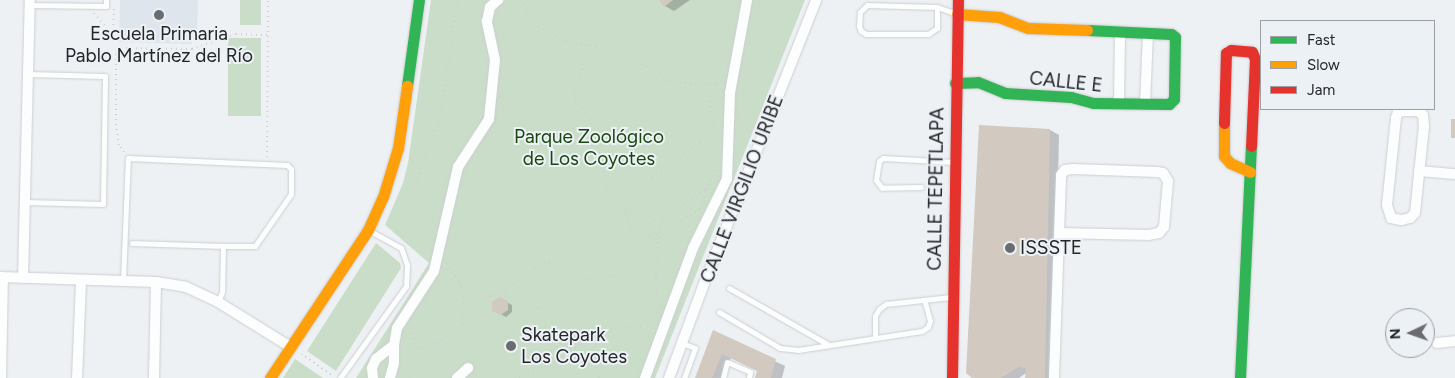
<!DOCTYPE html>
<html>
<head>
<meta charset="utf-8">
<style>
  body { margin:0 }
  #map { position:relative; width:1455px; height:378px; overflow:hidden; background:#eef1f4; font-family:Figtree,sans-serif }
  div>[style] { position:absolute }
  [style*='--x'] { left:calc(var(--x)*1px); top:calc(var(--y)*1px); width:calc(var(--w)*1px); rotate:calc(var(--a)*1deg) }
  .built>* { inset:0; background:#dfe5ed }
  .green>* { inset:0; background:#caddc9; transform-origin:0 0 }
  .shadow>* { inset:0; background:#0003 }
  .building>* { inset:0; background:#d2c9c0; transform-origin:0 0 }
  .path>* { height:2px; margin-top:-1px; transform-origin:0; background:repeating-linear-gradient(90deg,#cecfd0 0 1px,transparent 0 5px) }
  .roads { filter:drop-shadow(0 0 1px #ccced1) drop-shadow(0 0 1px #ccced1) }
  .lane>* { height:5px; margin:-2.5px; padding:0 2.5px; transform-origin:2.5px; border-radius:2.5px; background:#fcfdfd }
  .street>* { height:10px; margin:-5px; padding:0 5px; transform-origin:5px; border-radius:5px; background:#fcfdfd }
  .fast>* { height:11px; margin:-5.5px; padding:0 5.5px; transform-origin:5.5px; border-radius:5.5px; background:#30b455 }
  .slow>* { height:11px; margin:-5.5px; padding:0 5.5px; transform-origin:5.5px; border-radius:5.5px; background:#ff9f0a }
  .jam>* { height:11px; margin:-5.5px; padding:0 5.5px; transform-origin:5.5px; border-radius:5.5px; background:#e5322d }
  .dots>* { width:14px; height:14px; translate:-50% -50%; box-sizing:border-box; border:2px solid #ecf1f6; border-radius:50% }
  span { translate:-50% -50%; white-space:nowrap; text-align:center; line-height:1.15; -webkit-text-stroke:4px #ecf1f6; paint-order:stroke }
  .poi-label { font-size:19px; color:#232527 }
  .left { translate:0 -50%; text-align:left }
  .street-label { font-size:19px; color:#232527 }
  .park-label { font-size:19px; color:#18460c }
  .legend { position:absolute; left:1260px; top:20px; width:175px; height:90px; box-sizing:border-box; background:#ecf1f6; border:1px solid #9c9fa3; margin:0; padding:6px 9px; list-style:none; font-size:15px; color:#232527 }
  .legend li { display:flex; align-items:center; gap:10px; height:25px }
  .legend b { width:25px; border:1px solid #9c9fa3 }
  .north { position:absolute; left:1385px; top:308px; width:50px; height:50px; box-sizing:border-box; background:#ecf1f6; border:1px solid #9c9fa3; border-radius:50%; rotate:267deg; font-size:14px; font-weight:700; line-height:20px; text-align:center; color:#232527 }
  .north::after { content:''; display:block; margin:auto; width:18px; height:22px; background:#6a6c6f; clip-path:polygon(50% 0,100% 100%,50% 72%,0 100%) }
</style>
</head>
<body>
<div id="map">
  <div class="built">
    <i style="clip-path:polygon(120px 0,198px 0,197px 30px,192px 30px,192px 44px,119px 42px)"></i>
  </div>
  <div class="green">
    <i style="left:240px;top:0;width:21px;height:25px"></i>
    <i style="clip-path:polygon(431px 0,805px 0,655px 378px,356px 378px,429px 263px,385px 225px,403px 183px,408px 163px)"></i>
    <i style="left:228px;top:38px;width:33px;height:78px"></i>
    <i style="clip-path:polygon(376px 243px,400px 263px,401px 268px,336px 371px,307px 351px)"></i>
    <i style="clip-path:polygon(295px 359px,323px 378px,283px 378px)"></i>
  </div>
  <div class="shadow">
    <i style="clip-path:polygon(661px 0,690px 0,674px 11px,665px 6px)"></i>
    <i style="clip-path:polygon(1050px 130px,1059px 135px,1054px 378px,1026px 378px,1026px 373px,1019px 378px,974px 378px)"></i>
    <i style="clip-path:polygon(499px 298px,512px 305px,512px 312px,506px 317px,493px 310px)"></i>
    <i style="clip-path:polygon(714px 332px,785px 366px,782px 378px,757px 378px,759px 371px,731px 358px,723px 378px,697px 378px)"></i>
  </div>
  <div class="building">
    <i style="clip-path:polygon(659px 0,673px 0,664px 7px)"></i>
    <i style="left:1451px;top:119px;width:4px;height:19px"></i>
    <i style="clip-path:polygon(979px 125px,1050px 129px,1045px 378px,1025px 378px,1026px 368px,1019px 367px,1001px 378px,972px 378px,966px 373px)"></i>
    <i style="clip-path:polygon(499px 297px,508px 301px,508px 310px,501px 315px,492px 311px,492px 302px)"></i>
    <i style="clip-path:polygon(713px 330px,776px 359px,771px 378px,755px 378px,757px 371px,722px 354px,712px 378px,695px 378px)"></i>
  </div>
  <div class="path">
    <i style="--x:521;--y:0;--w:27;--a:62"></i>
    <i style="--x:534;--y:24;--w:36;--a:28"></i>
    <i style="--x:566;--y:41;--w:40;--a:10"></i>
    <i style="--x:605;--y:48;--w:46;--a:23.2"></i>
    <i style="--x:647;--y:66;--w:28;--a:35"></i>
    <i style="--x:670;--y:82;--w:47;--a:3.7"></i>
    <i style="--x:94;--y:13;--w:29;--a:49"></i>
    <i style="--x:113;--y:35;--w:28;--a:-88"></i>
    <i style="--x:589;--y:45;--w:48;--a:106.9"></i>
    <i style="--x:575;--y:91;--w:9;--a:90"></i>
    <i style="--x:575;--y:100;--w:23;--a:50"></i>
    <i style="--x:590;--y:118;--w:59;--a:75.3"></i>
    <i style="--x:605;--y:175;--w:15;--a:86"></i>
    <i style="--x:606;--y:190;--w:30;--a:48"></i>
    <i style="--x:626;--y:212;--w:17;--a:77"></i>
    <i style="--x:630;--y:229;--w:22;--a:18"></i>
    <i style="--x:651;--y:236;--w:30;--a:-26"></i>
    <i style="--x:678;--y:223;--w:27;--a:-33"></i>
    <i style="--x:718;--y:138;--w:17;--a:-111"></i>
    <i style="--x:712;--y:122;--w:21;--a:-95"></i>
    <i style="--x:710;--y:101;--w:8;--a:-76"></i>
    <i style="--x:712;--y:93;--w:19;--a:-58"></i>
    <i style="--x:124;--y:152;--w:9;--a:-126"></i>
    <i style="--x:119;--y:145;--w:20;--a:-99"></i>
    <i style="--x:116;--y:125;--w:72;--a:-90"></i>
    <i style="--x:116;--y:53;--w:7;--a:-45"></i>
    <i style="--x:121;--y:48;--w:71;--a:0.8"></i>
    <i style="--x:192;--y:49;--w:46;--a:-18.8"></i>
    <i style="--x:236;--y:34;--w:31;--a:2"></i>
    <i style="--x:267;--y:157;--w:157;--a:-89.6"></i>
    <i style="--x:410;--y:202;--w:96;--a:-70.6"></i>
    <i style="--x:442;--y:111;--w:112;--a:-82.3"></i>
    <i style="--x:701;--y:207;--w:19;--a:-74"></i>
    <i style="--x:706;--y:189;--w:22;--a:-60"></i>
    <i style="--x:626;--y:209;--w:18;--a:29"></i>
    <i style="--x:642;--y:218;--w:9;--a:72"></i>
    <i style="--x:645;--y:227;--w:11;--a:-34"></i>
    <i style="--x:654;--y:221;--w:9;--a:-13"></i>
    <i style="--x:663;--y:219;--w:52;--a:-34.9"></i>
    <i style="--x:625;--y:210;--w:28;--a:-41"></i>
    <i style="--x:646;--y:192;--w:17;--a:-69"></i>
    <i style="--x:652;--y:176;--w:28;--a:-27"></i>
    <i style="--x:677;--y:163;--w:11;--a:-56"></i>
    <i style="--x:683;--y:154;--w:23;--a:-34"></i>
    <i style="--x:702;--y:141;--w:18;--a:-47"></i>
    <i style="--x:461;--y:285;--w:32;--a:20"></i>
    <i style="--x:491;--y:296;--w:15;--a:-23"></i>
    <i style="--x:505;--y:290;--w:38;--a:-37"></i>
    <i style="--x:535;--y:267;--w:16;--a:-18"></i>
    <i style="--x:550;--y:262;--w:38;--a:25"></i>
    <i style="--x:585;--y:278;--w:16;--a:14"></i>
    <i style="--x:601;--y:282;--w:13;--a:-27"></i>
    <i style="--x:613;--y:276;--w:63;--a:-43.1"></i>
    <i style="--x:500;--y:292;--w:43;--a:23.6"></i>
    <i style="--x:539;--y:309;--w:39;--a:18"></i>
    <i style="--x:576;--y:321;--w:29;--a:27"></i>
    <i style="--x:661;--y:306;--w:12;--a:-110"></i>
    <i style="--x:657;--y:295;--w:22;--a:-93"></i>
    <i style="--x:656;--y:273;--w:25;--a:-88"></i>
    <i style="--x:657;--y:248;--w:30;--a:-78"></i>
    <i style="--x:413;--y:328;--w:15;--a:86"></i>
    <i style="--x:414;--y:343;--w:8;--a:67"></i>
    <i style="--x:417;--y:350;--w:22;--a:-18"></i>
    <i style="--x:438;--y:343;--w:31;--a:-37"></i>
    <i style="--x:463;--y:324;--w:21;--a:-87"></i>
    <i style="--x:464;--y:303;--w:18;--a:-99"></i>
    <i style="--x:461;--y:285;--w:27;--a:-123"></i>
    <i style="--x:301;--y:354;--w:37;--a:34"></i>
    <i style="--x:403;--y:369;--w:12;--a:48"></i>
    <i style="--x:519;--y:378;--w:29;--a:-20"></i>
    <i style="--x:546;--y:368;--w:42;--a:-34.4"></i>
    <i style="--x:581;--y:344;--w:23;--a:-25"></i>
    <i style="--x:599;--y:378;--w:28;--a:-103"></i>
    <i style="--x:593;--y:351;--w:19;--a:-62"></i>
    <i style="--x:602;--y:334;--w:14;--a:-25"></i>
    <i style="--x:615;--y:328;--w:26;--a:-4"></i>
    <i style="--x:641;--y:326;--w:11;--a:-22"></i>
    <i style="--x:651;--y:322;--w:12;--a:-55"></i>
  </div>
  <div class="roads">
    <div class="lane">
      <i style="--x:30;--y:5;--w:76;--a:0.8"></i>
      <i style="--x:106;--y:6;--w:6;--a:-90"></i>
      <i style="--x:937;--y:7;--w:21;--a:90"></i>
      <i style="--x:937;--y:28;--w:11;--a:146"></i>
      <i style="--x:928;--y:34;--w:62;--a:180"></i>
      <i style="--x:866;--y:34;--w:6;--a:-149"></i>
      <i style="--x:861;--y:31;--w:5;--a:-112"></i>
      <i style="--x:859;--y:26;--w:14;--a:-86"></i>
      <i style="--x:860;--y:12;--w:10;--a:-45"></i>
      <i style="--x:867;--y:5;--w:70;--a:1.6"></i>
      <i style="--x:937;--y:7;--w:21;--a:19"></i>
      <i style="--x:921;--y:187;--w:39;--a:179"></i>
      <i style="--x:882;--y:188;--w:10;--a:-127"></i>
      <i style="--x:876;--y:180;--w:19;--a:-81"></i>
      <i style="--x:879;--y:161;--w:5;--a:-37"></i>
      <i style="--x:883;--y:158;--w:71;--a:3.2"></i>
      <i style="--x:25;--y:202;--w:78;--a:1.5"></i>
      <i style="--x:103;--y:204;--w:128;--a:-89.1"></i>
      <i style="--x:105;--y:76;--w:77;--a:-178.5"></i>
      <i style="--x:132;--y:243;--w:91;--a:1.9"></i>
      <i style="--x:123;--y:281;--w:123;--a:-87.7"></i>
      <i style="--x:128;--y:158;--w:159;--a:2.5"></i>
      <i style="--x:287;--y:165;--w:6;--a:45"></i>
      <i style="--x:291;--y:169;--w:25;--a:90"></i>
      <i style="--x:291;--y:194;--w:63;--a:124.7"></i>
      <i style="--x:255;--y:246;--w:32;--a:180"></i>
      <i style="--x:223;--y:246;--w:46;--a:91.2"></i>
      <i style="--x:222;--y:292;--w:11;--a:112"></i>
      <i style="--x:729;--y:288;--w:113;--a:29.7"></i>
      <i style="--x:719;--y:312;--w:71;--a:30.5"></i>
      <i style="--x:780;--y:348;--w:18;--a:6"></i>
      <i style="--x:798;--y:350;--w:125;--a:-8.7"></i>
      <i style="--x:922;--y:331;--w:7;--a:-34"></i>
      <i style="--x:928;--y:327;--w:6;--a:-72"></i>
      <i style="--x:930;--y:321;--w:20;--a:-105"></i>
      <i style="--x:875;--y:338;--w:22;--a:-90"></i>
      <i style="--x:875;--y:316;--w:8;--a:-60"></i>
      <i style="--x:879;--y:309;--w:9;--a:-36"></i>
      <i style="--x:886;--y:304;--w:65;--a:-6.1"></i>
      <i style="--x:682;--y:343;--w:14;--a:21"></i>
      <i style="--x:695;--y:348;--w:32;--a:110"></i>
      <i style="--x:340;--y:378;--w:113;--a:-54.3"></i>
      <i style="--x:406;--y:286;--w:21;--a:-87"></i>
      <i style="--x:407;--y:265;--w:18;--a:-109"></i>
      <i style="--x:401;--y:248;--w:38;--a:-151"></i>
      <i style="--x:723;--y:378;--w:16;--a:-76"></i>
      <i style="--x:727;--y:362;--w:25;--a:23"></i>
      <i style="--x:750;--y:372;--w:6;--a:99"></i>
    </div>
    <div class="street">
      <i style="--x:1119;--y:104;--w:72;--a:-89.2"></i>
      <i style="--x:1145;--y:104;--w:71;--a:-87.6"></i>
      <i style="--x:1404;--y:111;--w:14;--a:0"></i>
      <i style="--x:1418;--y:111;--w:6;--a:39"></i>
      <i style="--x:1423;--y:115;--w:11;--a:85"></i>
      <i style="--x:1424;--y:126;--w:87;--a:95.9"></i>
      <i style="--x:1415;--y:213;--w:7;--a:135"></i>
      <i style="--x:1410;--y:218;--w:9;--a:167"></i>
      <i style="--x:1401;--y:220;--w:10;--a:-169"></i>
      <i style="--x:1391;--y:218;--w:14;--a:-107"></i>
      <i style="--x:1387;--y:205;--w:87;--a:-84.1"></i>
      <i style="--x:1396;--y:118;--w:6;--a:-72"></i>
      <i style="--x:1398;--y:112;--w:6;--a:-9"></i>
      <i style="--x:1419;--y:171;--w:36;--a:5"></i>
      <i style="--x:0;--y:277;--w:156;--a:1.8"></i>
      <i style="--x:156;--y:282;--w:30;--a:9"></i>
      <i style="--x:186;--y:287;--w:35;--a:25"></i>
      <i style="--x:218;--y:302;--w:84;--a:31.8"></i>
      <i style="--x:23;--y:278;--w:278;--a:-88.6"></i>
      <i style="--x:1437;--y:343;--w:18;--a:-6"></i>
      <i style="--x:394;--y:345;--w:17;--a:-80"></i>
      <i style="--x:397;--y:328;--w:68;--a:-57"></i>
      <i style="--x:434;--y:271;--w:107;--a:-77"></i>
      <i style="--x:458;--y:167;--w:57;--a:-57.1"></i>
      <i style="--x:489;--y:119;--w:59;--a:-84.2"></i>
      <i style="--x:495;--y:60;--w:40;--a:-102"></i>
      <i style="--x:487;--y:21;--w:14;--a:-78"></i>
      <i style="--x:490;--y:7;--w:11;--a:-41"></i>
      <i style="--x:1;--y:378;--w:100;--a:-88.9"></i>
      <i style="--x:77;--y:378;--w:97;--a:-87.6"></i>
      <i style="--x:154;--y:378;--w:96;--a:-88.8"></i>
      <i style="--x:373;--y:378;--w:10;--a:-96"></i>
      <i style="--x:372;--y:368;--w:10;--a:-66"></i>
      <i style="--x:376;--y:359;--w:23;--a:-38"></i>
      <i style="--x:394;--y:345;--w:18;--a:90"></i>
      <i style="--x:394;--y:363;--w:16;--a:105"></i>
      <i style="--x:457;--y:378;--w:15;--a:-42"></i>
      <i style="--x:645;--y:378;--w:139;--a:-69.7"></i>
      <i style="--x:693;--y:248;--w:77;--a:-63.8"></i>
      <i style="--x:727;--y:179;--w:86;--a:-88"></i>
      <i style="--x:730;--y:93;--w:95;--a:-79.6"></i>
      <i style="--x:669;--y:378;--w:109;--a:-69.6"></i>
      <i style="--x:707;--y:276;--w:297;--a:-68.4"></i>
      <i style="--x:1054;--y:378;--w:203;--a:-88"></i>
      <i style="--x:1061;--y:175;--w:6;--a:-51"></i>
      <i style="--x:1065;--y:170;--w:8;--a:-7"></i>
      <i style="--x:1073;--y:169;--w:84;--a:2"></i>
      <i style="--x:1157;--y:172;--w:6;--a:9"></i>
      <i style="--x:1163;--y:173;--w:9;--a:58"></i>
      <i style="--x:1168;--y:181;--w:46;--a:95"></i>
      <i style="--x:1164;--y:227;--w:8;--a:130"></i>
      <i style="--x:1159;--y:233;--w:10;--a:169"></i>
      <i style="--x:1149;--y:235;--w:89;--a:-178.7"></i>
    </div>
    <div class="fast">
      <i style="--x:955;--y:83;--w:23;--a:-2"></i>
      <i style="--x:978;--y:82;--w:29;--a:22"></i>
      <i style="--x:1005;--y:93;--w:66;--a:3.5"></i>
      <i style="--x:1071;--y:97;--w:23;--a:15"></i>
      <i style="--x:1093;--y:103;--w:76;--a:0.8"></i>
      <i style="--x:1169;--y:104;--w:7;--a:-45"></i>
      <i style="--x:1174;--y:99;--w:62;--a:-89.1"></i>
      <i style="--x:1175;--y:37;--w:5;--a:-143"></i>
      <i style="--x:1171;--y:34;--w:84;--a:-177.3"></i>
      <i style="--x:407;--y:86;--w:87;--a:-82.1"></i>
      <i style="--x:1240;--y:378;--w:232;--a:-87.3"></i>
    </div>
    <div class="slow">
      <i style="--x:957;--y:14;--w:42;--a:4.1"></i>
      <i style="--x:999;--y:17;--w:31;--a:21"></i>
      <i style="--x:1028;--y:28;--w:59;--a:1.9"></i>
      <i style="--x:1224;--y:123;--w:33;--a:90"></i>
      <i style="--x:1224;--y:156;--w:9;--a:49"></i>
      <i style="--x:1230;--y:163;--w:22;--a:24"></i>
      <i style="--x:270;--y:378;--w:178;--a:-56.5"></i>
      <i style="--x:368;--y:230;--w:36;--a:-66"></i>
      <i style="--x:383;--y:197;--w:51;--a:-73"></i>
      <i style="--x:398;--y:148;--w:63;--a:-81.7"></i>
    </div>
    <div class="jam">
      <i style="--x:1224;--y:123;--w:70;--a:-88.4"></i>
      <i style="--x:1226;--y:53;--w:6;--a:-31"></i>
      <i style="--x:1231;--y:50;--w:21;--a:5"></i>
      <i style="--x:1252;--y:52;--w:8;--a:67"></i>
      <i style="--x:1255;--y:59;--w:87;--a:92.6"></i>
      <i style="--x:952;--y:378;--w:378;--a:-89.1"></i>
    </div>
  </div>
  <div class="dots">
    <i style="left:159px;top:15px;background:#6a6c6f"></i>
    <i style="left:1010px;top:248px;background:#6a6c6f"></i>
    <i style="left:511px;top:346px;background:#6a6c6f"></i>
  </div>
  <div class="poi-label">
    <span style="left:159px;top:45px">Escuela Primaria<br>Pablo Martínez del Río</span>
    <span class="left" style="left:1020px;top:248px">ISSSTE</span>
    <span class="left" style="left:521px;top:346px">Skatepark<br>Los Coyotes</span>
  </div>
  <div class="street-label">
    <span style="left:1066px;top:82px;rotate:6deg">CALLE E</span>
    <span style="left:742px;top:189px;rotate:-69deg">CALLE VIRGILIO URIBE</span>
    <span style="left:936px;top:189px;rotate:-89deg">CALLE TEPETLAPA</span>
  </div>
  <div class="park-label">
    <span style="left:589px;top:148px">Parque Zoológico<br>de Los Coyotes</span>
  </div>
  <ul class="legend">
  <li><b style="height:6px;background:#30b455"></b>Fast</li>
  <li><b style="height:6px;background:#ff9f0a"></b>Slow</li>
  <li><b style="height:6px;background:#e5322d"></b>Jam</li>
  </ul>
  <div class="north">N</div>
</div>
</body>
</html>
